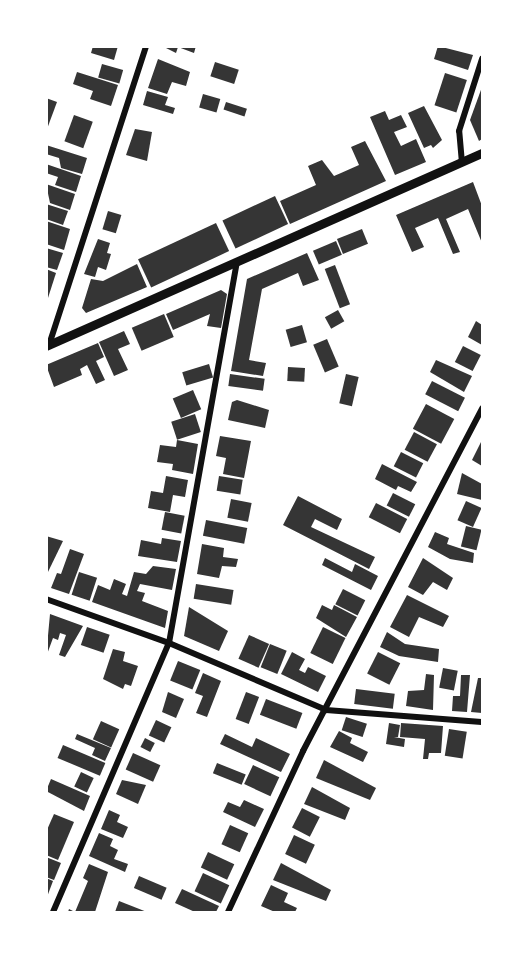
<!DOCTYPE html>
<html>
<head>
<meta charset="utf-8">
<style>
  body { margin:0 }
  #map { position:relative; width:529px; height:959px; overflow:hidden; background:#fff; font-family:"Libre Baskerville",serif }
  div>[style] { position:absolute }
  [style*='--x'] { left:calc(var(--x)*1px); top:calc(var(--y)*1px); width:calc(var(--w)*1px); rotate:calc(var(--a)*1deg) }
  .building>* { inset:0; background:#353535; transform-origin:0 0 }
  .minor>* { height:6px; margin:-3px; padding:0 3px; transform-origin:3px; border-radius:3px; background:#111 }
  .secondary>* { height:9px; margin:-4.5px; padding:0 4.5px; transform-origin:4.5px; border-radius:4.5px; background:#111 }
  span { translate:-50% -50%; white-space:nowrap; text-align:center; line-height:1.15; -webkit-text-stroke:6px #fff; paint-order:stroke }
  .frame { position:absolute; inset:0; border:48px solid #fff; pointer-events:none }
</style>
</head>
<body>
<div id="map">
  <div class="building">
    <i style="clip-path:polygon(93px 46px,118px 46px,114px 60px,91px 53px)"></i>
    <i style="clip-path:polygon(162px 46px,196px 46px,194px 53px,178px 47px,176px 53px)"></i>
    <i style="clip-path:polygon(438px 46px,473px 55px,468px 70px,434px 59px)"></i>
    <i style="clip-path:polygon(158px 59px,190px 72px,186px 86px,172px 82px,167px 94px,148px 88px)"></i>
    <i style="left:215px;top:62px;width:25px;height:15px;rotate:18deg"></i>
    <i style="left:102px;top:64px;width:22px;height:14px;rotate:16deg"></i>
    <i style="clip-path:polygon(77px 72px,118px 85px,111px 106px,90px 99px,93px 91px,73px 84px)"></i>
    <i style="left:445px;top:73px;width:23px;height:34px;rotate:18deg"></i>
    <i style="clip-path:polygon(482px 87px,482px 139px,479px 141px,470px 120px)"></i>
    <i style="clip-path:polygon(147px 91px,168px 97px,165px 105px,175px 108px,173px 114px,143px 105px)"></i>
    <i style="left:203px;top:94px;width:18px;height:14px;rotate:16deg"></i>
    <i style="clip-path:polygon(46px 98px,57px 102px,47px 129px,46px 129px)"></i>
    <i style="left:226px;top:102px;width:22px;height:8px;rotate:18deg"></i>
    <i style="clip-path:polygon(424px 106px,442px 140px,433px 148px,431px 145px,424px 148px,408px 113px)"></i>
    <i style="clip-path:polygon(385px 111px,389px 120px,401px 115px,407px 127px,394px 132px,401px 146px,416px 139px,426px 162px,395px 175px,370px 117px)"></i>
    <i style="left:74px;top:115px;width:20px;height:28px;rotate:20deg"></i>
    <i style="clip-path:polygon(135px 129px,152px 132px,147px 161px,126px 155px)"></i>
    <i style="clip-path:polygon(365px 141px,386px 181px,290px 224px,280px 201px,316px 185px,308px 166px,322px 160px,334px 176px,341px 173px,359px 165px,351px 147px)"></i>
    <i style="clip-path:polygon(46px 145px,87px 158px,82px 174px,61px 168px,59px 158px,46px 154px)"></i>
    <i style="clip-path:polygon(46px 164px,81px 176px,76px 192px,55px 185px,58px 177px,46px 173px)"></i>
    <i style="clip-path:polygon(473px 182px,482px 206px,482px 243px,468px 209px,446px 219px,460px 252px,453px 254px,438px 218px,415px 228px,424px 247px,412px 252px,396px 215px)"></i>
    <i style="clip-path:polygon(46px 184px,75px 194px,70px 210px,50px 203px)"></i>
    <i style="left:275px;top:196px;width:31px;height:58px;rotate:65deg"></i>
    <i style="clip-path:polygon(46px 204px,68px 211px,63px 225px,46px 219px)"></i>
    <i style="left:108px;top:211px;width:14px;height:19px;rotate:17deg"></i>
    <i style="clip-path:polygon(46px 221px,70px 229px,64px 250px,46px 244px)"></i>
    <i style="left:216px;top:223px;width:31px;height:86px;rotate:65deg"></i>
    <i style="left:362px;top:229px;width:16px;height:27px;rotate:68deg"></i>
    <i style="clip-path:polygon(98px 239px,110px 243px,107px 253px,111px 254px,106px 270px,98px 267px,95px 277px,84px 274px)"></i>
    <i style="left:336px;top:241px;width:15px;height:25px;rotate:67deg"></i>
    <i style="clip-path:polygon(46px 248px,63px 253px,57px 270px,46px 267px)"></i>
    <i style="clip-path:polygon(307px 253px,319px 280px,303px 286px,298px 273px,262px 289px,249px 360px,266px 363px,263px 376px,231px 371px,247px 279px)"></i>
    <i style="clip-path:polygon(137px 264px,147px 287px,86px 313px,82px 308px,91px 279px,103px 281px)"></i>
    <i style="left:335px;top:265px;width:42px;height:11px;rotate:69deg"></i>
    <i style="clip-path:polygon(46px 269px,56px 273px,47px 301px,46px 301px)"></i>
    <i style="clip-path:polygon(221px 290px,227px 294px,221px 328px,207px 326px,210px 314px,173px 330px,166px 314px)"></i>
    <i style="left:338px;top:310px;width:13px;height:15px;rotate:61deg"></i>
    <i style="left:164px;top:314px;width:25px;height:35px;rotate:67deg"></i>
    <i style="clip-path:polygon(476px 321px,482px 325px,482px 345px,468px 337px)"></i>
    <i style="left:302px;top:325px;width:18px;height:17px;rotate:74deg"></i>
    <i style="clip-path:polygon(124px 331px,130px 344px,118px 349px,128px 370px,114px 376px,99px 342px)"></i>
    <i style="left:327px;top:339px;width:30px;height:15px;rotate:67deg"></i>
    <i style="clip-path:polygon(98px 343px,104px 357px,96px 361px,105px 380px,96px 384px,87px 365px,80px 369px,82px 375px,54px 387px,46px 365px)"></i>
    <i style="left:463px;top:346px;width:20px;height:18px;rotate:27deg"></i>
    <i style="clip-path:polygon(436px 360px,472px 376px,464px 392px,430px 372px)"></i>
    <i style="left:209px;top:364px;width:14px;height:28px;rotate:73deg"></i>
    <i style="left:288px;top:367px;width:17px;height:14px;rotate:3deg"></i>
    <i style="left:230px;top:374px;width:35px;height:12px;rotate:8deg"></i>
    <i style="left:346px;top:374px;width:13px;height:30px;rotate:13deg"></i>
    <i style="left:432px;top:381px;width:37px;height:15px;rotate:27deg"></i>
    <i style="left:193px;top:390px;width:21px;height:22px;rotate:67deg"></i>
    <i style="clip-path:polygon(237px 400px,269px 410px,265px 428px,228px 420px,232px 402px)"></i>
    <i style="left:426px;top:404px;width:32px;height:28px;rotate:28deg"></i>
    <i style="left:195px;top:414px;width:19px;height:25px;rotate:72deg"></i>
    <i style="left:414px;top:432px;width:26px;height:20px;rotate:28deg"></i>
    <i style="clip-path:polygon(220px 436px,251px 441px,244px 478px,223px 474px,226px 458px,216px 456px)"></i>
    <i style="clip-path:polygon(177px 440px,198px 444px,193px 474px,172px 470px,173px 464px,157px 462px,160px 445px,176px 447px)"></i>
    <i style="clip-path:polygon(482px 440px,482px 466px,472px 460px)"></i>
    <i style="left:401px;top:452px;width:25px;height:16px;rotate:27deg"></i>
    <i style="clip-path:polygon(382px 464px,417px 482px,411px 492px,398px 486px,396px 490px,375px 479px)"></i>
    <i style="clip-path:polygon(462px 473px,482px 484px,482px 500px,457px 494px)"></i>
    <i style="clip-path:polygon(166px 476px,188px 480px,185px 497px,173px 495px,170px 512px,148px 508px,151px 491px,163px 493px)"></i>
    <i style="left:219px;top:476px;width:24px;height:15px;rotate:9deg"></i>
    <i style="left:393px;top:493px;width:25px;height:14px;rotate:27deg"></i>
    <i style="clip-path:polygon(298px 496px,342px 519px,337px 530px,315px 519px,311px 527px,375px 557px,369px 569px,283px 525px)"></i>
    <i style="left:231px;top:499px;width:21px;height:19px;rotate:11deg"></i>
    <i style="left:466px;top:501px;width:17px;height:21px;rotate:24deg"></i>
    <i style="left:376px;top:503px;width:35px;height:16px;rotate:27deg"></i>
    <i style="left:165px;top:512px;width:20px;height:18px;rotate:11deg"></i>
    <i style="left:206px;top:520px;width:42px;height:16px;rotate:11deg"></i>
    <i style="left:466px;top:526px;width:16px;height:21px;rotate:14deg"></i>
    <i style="clip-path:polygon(435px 532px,449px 538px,447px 544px,474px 553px,473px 563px,450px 559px,428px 547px)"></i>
    <i style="clip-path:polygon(46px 536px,63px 541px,47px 574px,46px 574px)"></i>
    <i style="clip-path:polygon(162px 538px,181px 541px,177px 562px,138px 556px,141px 540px,161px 544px)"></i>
    <i style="clip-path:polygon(202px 544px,224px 548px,223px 557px,238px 559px,236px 567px,222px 566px,219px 578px,197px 574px)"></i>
    <i style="clip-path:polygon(70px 549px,84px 554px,69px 594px,51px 588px,57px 573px,61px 574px)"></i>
    <i style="clip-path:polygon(325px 558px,352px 572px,355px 564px,378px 576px,371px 590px,322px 565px)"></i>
    <i style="clip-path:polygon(423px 558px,453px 578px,447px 590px,433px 582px,423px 595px,408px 587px)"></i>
    <i style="clip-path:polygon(153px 566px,176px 569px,172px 590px,140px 584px,137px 591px,145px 593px,142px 601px,168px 611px,165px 628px,92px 602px,98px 585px,110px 590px,114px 579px,126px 584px,122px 594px,127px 596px,134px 572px,146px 574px)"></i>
    <i style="left:79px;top:572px;width:19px;height:24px;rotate:18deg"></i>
    <i style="left:196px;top:584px;width:38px;height:15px;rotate:9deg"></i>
    <i style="left:343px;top:589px;width:25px;height:17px;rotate:27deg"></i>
    <i style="clip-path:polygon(407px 595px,449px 616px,443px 627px,419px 617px,409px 637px,390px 627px)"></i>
    <i style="clip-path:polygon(322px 605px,332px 610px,334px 605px,357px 617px,346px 637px,316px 618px)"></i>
    <i style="clip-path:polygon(189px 607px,228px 631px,219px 651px,184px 636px)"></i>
    <i style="clip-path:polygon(50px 614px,83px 626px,65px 657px,59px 655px,66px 635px,60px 633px,58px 640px,53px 638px,46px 657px)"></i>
    <i style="left:87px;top:627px;width:24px;height:19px;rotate:19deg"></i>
    <i style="left:323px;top:627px;width:25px;height:29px;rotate:26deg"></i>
    <i style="clip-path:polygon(387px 632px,405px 644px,439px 649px,438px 662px,399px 656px,380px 647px)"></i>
    <i style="left:249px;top:635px;width:22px;height:26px;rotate:24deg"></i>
    <i style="left:270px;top:644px;width:18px;height:25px;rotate:22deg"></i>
    <i style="clip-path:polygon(113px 649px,125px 652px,123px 661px,138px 666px,131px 686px,125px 684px,123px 689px,103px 679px)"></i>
    <i style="clip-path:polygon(292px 652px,305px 659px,299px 670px,305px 673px,308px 667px,326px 676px,318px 692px,281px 674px)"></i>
    <i style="left:378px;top:652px;width:25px;height:24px;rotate:27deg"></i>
    <i style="left:178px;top:661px;width:24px;height:21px;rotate:22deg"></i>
    <i style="left:443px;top:668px;width:15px;height:20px;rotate:11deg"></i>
    <i style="clip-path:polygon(203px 673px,221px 681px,207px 717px,196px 713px,203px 696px,195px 693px)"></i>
    <i style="clip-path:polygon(426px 674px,434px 675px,433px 710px,406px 706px,408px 691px,424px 690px)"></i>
    <i style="clip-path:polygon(461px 675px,470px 675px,467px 712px,452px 711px,453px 696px,460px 696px)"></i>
    <i style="clip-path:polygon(478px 678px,482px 678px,482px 713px,471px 712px)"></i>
    <i style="left:356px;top:689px;width:39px;height:15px;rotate:7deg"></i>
    <i style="clip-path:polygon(168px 692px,184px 699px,176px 718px,162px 712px)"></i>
    <i style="left:246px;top:692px;width:14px;height:29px;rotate:21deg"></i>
    <i style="left:266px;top:699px;width:39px;height:17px;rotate:21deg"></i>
    <i style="left:346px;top:717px;width:22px;height:14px;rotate:18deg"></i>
    <i style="left:156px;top:720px;width:17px;height:17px;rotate:25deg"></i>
    <i style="left:101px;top:721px;width:20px;height:20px;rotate:24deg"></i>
    <i style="clip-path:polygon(389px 723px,400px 725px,398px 737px,394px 737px,405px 739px,404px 747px,386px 744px)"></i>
    <i style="clip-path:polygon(401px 723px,443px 726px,441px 753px,429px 753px,428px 759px,423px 759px,425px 739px,400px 737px)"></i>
    <i style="left:449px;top:729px;width:18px;height:27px;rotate:9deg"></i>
    <i style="clip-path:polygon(339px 731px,352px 738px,350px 743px,368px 752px,363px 762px,330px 747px)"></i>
    <i style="clip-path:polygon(77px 734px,111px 748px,105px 761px,92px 755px,95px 748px,75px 739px)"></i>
    <i style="clip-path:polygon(225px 734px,252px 747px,256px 738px,290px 754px,281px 772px,220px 744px)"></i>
    <i style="left:145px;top:738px;width:11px;height:10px;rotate:27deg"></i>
    <i style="left:63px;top:745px;width:46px;height:14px;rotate:23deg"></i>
    <i style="left:133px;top:753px;width:30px;height:18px;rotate:24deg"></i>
    <i style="clip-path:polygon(324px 760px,376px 788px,370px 800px,316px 778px)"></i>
    <i style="left:217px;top:763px;width:31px;height:11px;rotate:22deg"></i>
    <i style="left:253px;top:765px;width:29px;height:21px;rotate:25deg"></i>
    <i style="left:81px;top:772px;width:14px;height:16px;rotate:25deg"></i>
    <i style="clip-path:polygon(51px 779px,90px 796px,84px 811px,46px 791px)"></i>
    <i style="clip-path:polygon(122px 780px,146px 785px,138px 804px,116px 794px)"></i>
    <i style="clip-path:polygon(312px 787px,350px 808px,345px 820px,304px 804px)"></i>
    <i style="clip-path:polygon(244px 800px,264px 809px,255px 827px,223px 812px,228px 802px,240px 807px)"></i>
    <i style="left:302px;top:808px;width:20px;height:22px;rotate:27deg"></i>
    <i style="clip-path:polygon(109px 810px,120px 815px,117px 822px,128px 827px,123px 838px,101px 829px)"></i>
    <i style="clip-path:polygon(54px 814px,74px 822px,58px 860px,46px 855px,46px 832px)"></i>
    <i style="left:230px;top:825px;width:20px;height:21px;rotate:24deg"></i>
    <i style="clip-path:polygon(99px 833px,113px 839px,110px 846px,118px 850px,114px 859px,128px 864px,125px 872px,89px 856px)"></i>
    <i style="left:294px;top:835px;width:23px;height:21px;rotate:25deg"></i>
    <i style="left:208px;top:852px;width:29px;height:17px;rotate:25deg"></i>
    <i style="clip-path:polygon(46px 857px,61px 863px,54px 880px,46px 877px)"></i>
    <i style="clip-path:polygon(281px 863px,331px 890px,326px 901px,273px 880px)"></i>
    <i style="clip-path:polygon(89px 864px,108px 872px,95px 912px,68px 912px,69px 909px,75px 912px,88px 881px,83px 878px)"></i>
    <i style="left:203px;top:873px;width:29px;height:20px;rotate:25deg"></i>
    <i style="left:139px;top:876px;width:30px;height:13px;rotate:23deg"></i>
    <i style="clip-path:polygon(46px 878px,53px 881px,47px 897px,46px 897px)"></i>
    <i style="clip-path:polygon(271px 885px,288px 893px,284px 902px,297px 908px,295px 912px,275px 912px,261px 906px)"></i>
    <i style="clip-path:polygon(182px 889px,219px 906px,216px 912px,195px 912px,175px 903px)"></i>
    <i style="clip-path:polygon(119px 901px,147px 912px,115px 912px)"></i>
  </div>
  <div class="minor">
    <i style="--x:462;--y:163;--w:32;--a:-95"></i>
    <i style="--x:459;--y:131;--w:76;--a:-72.3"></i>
    <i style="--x:49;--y:345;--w:314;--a:-72"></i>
    <i style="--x:46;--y:599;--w:131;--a:19.7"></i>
    <i style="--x:169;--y:643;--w:171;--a:23.1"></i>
    <i style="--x:326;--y:710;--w:156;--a:4.4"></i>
    <i style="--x:53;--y:912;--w:293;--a:-66.7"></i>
    <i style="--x:169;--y:643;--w:387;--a:-79.9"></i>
    <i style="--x:228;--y:912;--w:178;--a:-65"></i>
    <i style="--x:303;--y:751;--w:387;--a:-62.4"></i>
  </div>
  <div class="secondary">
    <i style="--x:46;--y:346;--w:477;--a:-23.9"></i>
  </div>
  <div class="frame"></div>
</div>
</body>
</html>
